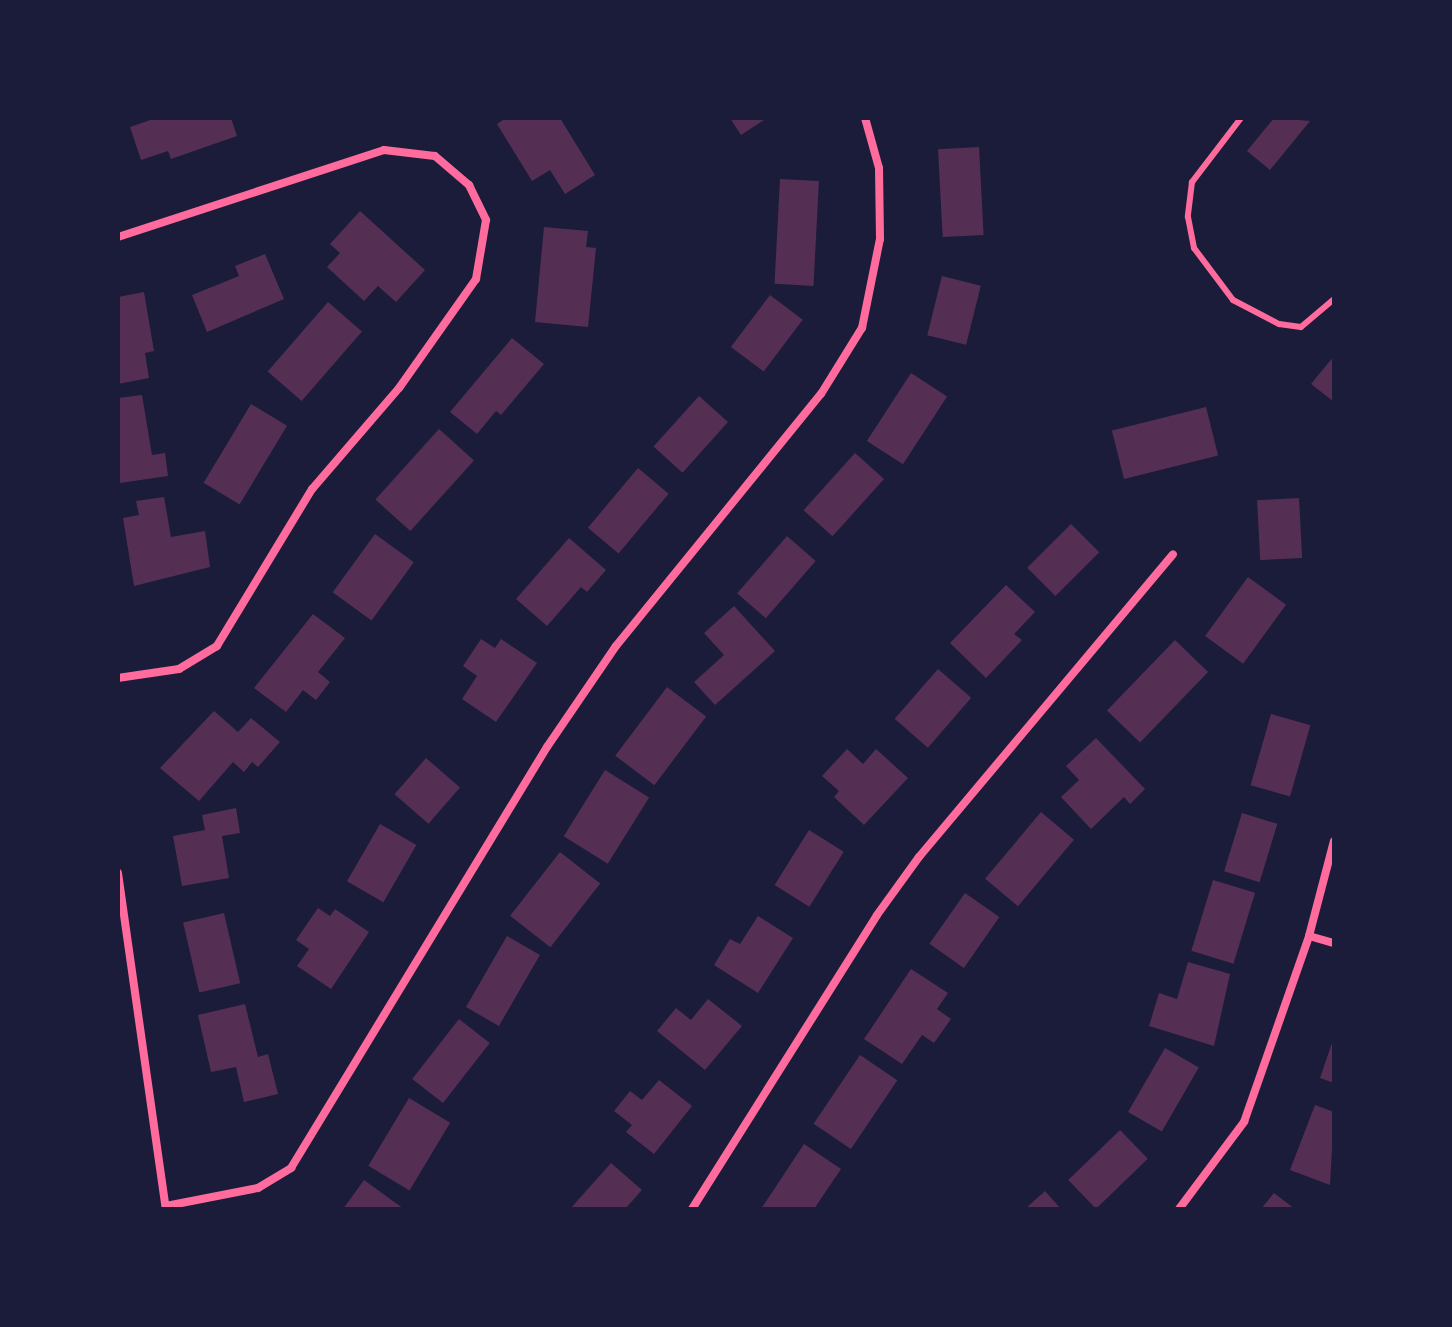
<!DOCTYPE html>
<html>
<head>
<meta charset="utf-8">
<style>
  body { margin:0 }
  #map { position:relative; width:1452px; height:1327px; overflow:hidden; background:#1b1b3a; font-family:Rubik,sans-serif }
  div>[style] { position:absolute }
  [style*='--x'] { left:calc(var(--x)*1px); top:calc(var(--y)*1px); width:calc(var(--w)*1px); rotate:calc(var(--a)*1deg) }
  .building>* { inset:0; background:#542f53; transform-origin:0 0 }
  .service>* { height:6px; margin:-3px; padding:0 3px; transform-origin:3px; border-radius:3px; background:#ff6b9d }
  .minor>* { height:8px; margin:-4px; padding:0 4px; transform-origin:4px; border-radius:4px; background:#ff6b9d }
  span { translate:-50% -50%; white-space:nowrap; text-align:center; line-height:1.15; -webkit-text-stroke:8px #1b1b3a; paint-order:stroke }
  .frame { position:absolute; inset:0; border:120px solid #1b1b3a; pointer-events:none }
</style>
</head>
<body>
<div id="map">
  <div class="building">
    <i style="clip-path:polygon(156px 118px,231px 118px,237px 136px,171px 159px,168px 151px,141px 160px,130px 127px)"></i>
    <i style="clip-path:polygon(506px 118px,560px 118px,595px 175px,565px 194px,550px 170px,532px 181px,497px 124px)"></i>
    <i style="clip-path:polygon(730px 118px,767px 118px,741px 135px)"></i>
    <i style="clip-path:polygon(1274px 118px,1310px 121px,1270px 170px,1247px 151px)"></i>
    <i style="left:979px;top:147px;width:88px;height:41px;rotate:87deg"></i>
    <i style="left:780px;top:179px;width:39px;height:105px;rotate:3deg"></i>
    <i style="clip-path:polygon(360px 211px,425px 270px,396px 302px,378px 286px,364px 301px,327px 267px,340px 253px,330px 244px)"></i>
    <i style="clip-path:polygon(544px 227px,588px 231px,586px 247px,596px 248px,588px 327px,535px 322px)"></i>
    <i style="clip-path:polygon(265px 254px,284px 299px,207px 332px,192px 295px,239px 276px,235px 266px)"></i>
    <i style="left:942px;top:276px;width:40px;height:61px;rotate:14deg"></i>
    <i style="clip-path:polygon(144px 292px,154px 351px,145px 353px,149px 378px,118px 384px,118px 297px)"></i>
    <i style="left:770px;top:295px;width:41px;height:65px;rotate:37deg"></i>
    <i style="left:328px;top:302px;width:45px;height:92px;rotate:41deg"></i>
    <i style="clip-path:polygon(512px 338px,544px 364px,501px 415px,496px 411px,477px 434px,450px 412px)"></i>
    <i style="clip-path:polygon(1334px 356px,1334px 402px,1311px 384px)"></i>
    <i style="left:911px;top:373px;width:43px;height:81px;rotate:33deg"></i>
    <i style="clip-path:polygon(142px 395px,152px 455px,165px 453px,168px 476px,120px 483px,118px 398px)"></i>
    <i style="left:699px;top:396px;width:39px;height:68px;rotate:42deg"></i>
    <i style="left:251px;top:404px;width:42px;height:92px;rotate:31deg"></i>
    <i style="left:1206px;top:407px;width:50px;height:97px;rotate:76deg"></i>
    <i style="left:439px;top:429px;width:47px;height:95px;rotate:42deg"></i>
    <i style="left:855px;top:453px;width:39px;height:77px;rotate:42deg"></i>
    <i style="left:638px;top:468px;width:40px;height:78px;rotate:40deg"></i>
    <i style="clip-path:polygon(164px 497px,171px 537px,205px 531px,210px 567px,134px 586px,123px 518px,139px 515px,136px 501px)"></i>
    <i style="left:1299px;top:498px;width:60px;height:42px;rotate:87deg"></i>
    <i style="left:1071px;top:524px;width:40px;height:62px;rotate:45deg"></i>
    <i style="left:375px;top:534px;width:48px;height:72px;rotate:36deg"></i>
    <i style="left:787px;top:536px;width:38px;height:76px;rotate:41deg"></i>
    <i style="clip-path:polygon(569px 538px,606px 570px,587px 592px,581px 587px,547px 626px,516px 599px)"></i>
    <i style="left:1248px;top:577px;width:47px;height:73px;rotate:36deg"></i>
    <i style="clip-path:polygon(1006px 585px,1035px 612px,1014px 634px,1022px 640px,986px 678px,950px 643px)"></i>
    <i style="clip-path:polygon(734px 606px,775px 651px,715px 705px,694px 682px,724px 655px,704px 633px)"></i>
    <i style="clip-path:polygon(313px 614px,345px 638px,318px 672px,330px 682px,316px 700px,303px 690px,286px 712px,254px 688px)"></i>
    <i style="clip-path:polygon(481px 639px,495px 648px,501px 639px,537px 663px,496px 722px,462px 699px,477px 676px,463px 666px)"></i>
    <i style="left:1175px;top:640px;width:46px;height:98px;rotate:44deg"></i>
    <i style="left:938px;top:669px;width:44px;height:66px;rotate:41deg"></i>
    <i style="left:667px;top:687px;width:49px;height:86px;rotate:37deg"></i>
    <i style="clip-path:polygon(214px 711px,238px 732px,251px 718px,280px 742px,258px 767px,252px 762px,244px 772px,233px 762px,199px 801px,160px 768px)"></i>
    <i style="left:1271px;top:714px;width:41px;height:74px;rotate:16deg"></i>
    <i style="clip-path:polygon(1096px 738px,1145px 789px,1130px 804px,1124px 797px,1091px 829px,1061px 797px,1079px 780px,1066px 766px)"></i>
    <i style="clip-path:polygon(847px 749px,863px 764px,876px 749px,908px 778px,864px 825px,834px 797px,839px 791px,822px 776px)"></i>
    <i style="left:426px;top:758px;width:45px;height:48px;rotate:41deg"></i>
    <i style="left:605px;top:770px;width:52px;height:78px;rotate:32deg"></i>
    <i style="clip-path:polygon(236px 808px,240px 833px,222px 836px,229px 878px,182px 886px,173px 836px,205px 830px,202px 815px)"></i>
    <i style="left:1041px;top:812px;width:43px;height:87px;rotate:40deg"></i>
    <i style="left:1242px;top:813px;width:37px;height:61px;rotate:17deg"></i>
    <i style="left:380px;top:824px;width:42px;height:66px;rotate:30deg"></i>
    <i style="left:809px;top:830px;width:41px;height:65px;rotate:32deg"></i>
    <i style="left:560px;top:852px;width:51px;height:81px;rotate:38deg"></i>
    <i style="left:1213px;top:880px;width:44px;height:74px;rotate:17deg"></i>
    <i style="left:965px;top:893px;width:42px;height:62px;rotate:35deg"></i>
    <i style="clip-path:polygon(318px 908px,330px 916px,335px 909px,369px 932px,331px 989px,297px 966px,309px 949px,296px 940px)"></i>
    <i style="left:224px;top:913px;width:72px;height:42px;rotate:77deg"></i>
    <i style="clip-path:polygon(758px 916px,793px 938px,758px 993px,714px 965px,730px 939px,740px 944px)"></i>
    <i style="left:507px;top:936px;width:38px;height:82px;rotate:30deg"></i>
    <i style="clip-path:polygon(1188px 962px,1230px 974px,1214px 1046px,1149px 1026px,1159px 993px,1177px 999px)"></i>
    <i style="clip-path:polygon(911px 969px,948px 993px,937px 1009px,951px 1019px,934px 1043px,922px 1035px,902px 1064px,864px 1039px)"></i>
    <i style="clip-path:polygon(708px 999px,742px 1026px,705px 1070px,657px 1031px,676px 1008px,691px 1020px)"></i>
    <i style="clip-path:polygon(245px 1004px,258px 1057px,268px 1054px,278px 1094px,244px 1102px,236px 1067px,211px 1072px,198px 1015px)"></i>
    <i style="left:459px;top:1019px;width:39px;height:76px;rotate:38deg"></i>
    <i style="clip-path:polygon(1334px 1037px,1334px 1083px,1320px 1078px)"></i>
    <i style="left:1165px;top:1048px;width:39px;height:74px;rotate:30deg"></i>
    <i style="left:860px;top:1055px;width:45px;height:83px;rotate:34deg"></i>
    <i style="clip-path:polygon(659px 1080px,692px 1106px,654px 1154px,626px 1132px,632px 1125px,614px 1111px,630px 1091px,642px 1100px)"></i>
    <i style="left:409px;top:1098px;width:48px;height:79px;rotate:31deg"></i>
    <i style="clip-path:polygon(1315px 1105px,1334px 1112px,1330px 1185px,1290px 1170px)"></i>
    <i style="left:1120px;top:1130px;width:40px;height:72px;rotate:46deg"></i>
    <i style="clip-path:polygon(804px 1144px,841px 1169px,814px 1209px,761px 1209px)"></i>
    <i style="clip-path:polygon(611px 1163px,642px 1190px,625px 1209px,570px 1209px)"></i>
    <i style="clip-path:polygon(364px 1180px,404px 1209px,343px 1209px)"></i>
    <i style="clip-path:polygon(1045px 1191px,1061px 1209px,1025px 1209px)"></i>
    <i style="clip-path:polygon(1274px 1193px,1295px 1209px,1261px 1209px)"></i>
  </div>
  <div class="service">
    <i style="--x:1241;--y:118;--w:81;--a:127.4"></i>
    <i style="--x:1192;--y:182;--w:35;--a:97"></i>
    <i style="--x:1188;--y:217;--w:32;--a:79"></i>
    <i style="--x:1194;--y:248;--w:65;--a:53.1"></i>
    <i style="--x:1233;--y:300;--w:52;--a:27.6"></i>
    <i style="--x:1279;--y:324;--w:22;--a:8"></i>
    <i style="--x:1301;--y:327;--w:43;--a:-40.3"></i>
  </div>
  <div class="minor">
    <i style="--x:118;--y:237;--w:280;--a:-18.1"></i>
    <i style="--x:384;--y:150;--w:51;--a:6.7"></i>
    <i style="--x:435;--y:156;--w:45;--a:40.5"></i>
    <i style="--x:469;--y:185;--w:39;--a:64"></i>
    <i style="--x:486;--y:220;--w:60;--a:99.6"></i>
    <i style="--x:476;--y:279;--w:133;--a:125.2"></i>
    <i style="--x:399;--y:388;--w:133;--a:130.7"></i>
    <i style="--x:312;--y:489;--w:184;--a:121.2"></i>
    <i style="--x:217;--y:646;--w:44;--a:148.8"></i>
    <i style="--x:179;--y:669;--w:62;--a:171.6"></i>
    <i style="--x:118;--y:873;--w:339;--a:81.9"></i>
    <i style="--x:1309;--y:936;--w:26;--a:16"></i>
    <i style="--x:166;--y:1206;--w:94;--a:-11.1"></i>
    <i style="--x:258;--y:1188;--w:39;--a:-31"></i>
    <i style="--x:291;--y:1168;--w:493;--a:-58.7"></i>
    <i style="--x:547;--y:747;--w:122;--a:-55.7"></i>
    <i style="--x:616;--y:646;--w:325;--a:-50.9"></i>
    <i style="--x:821;--y:394;--w:78;--a:-58.2"></i>
    <i style="--x:862;--y:328;--w:91;--a:-78.6"></i>
    <i style="--x:880;--y:239;--w:71;--a:-90.8"></i>
    <i style="--x:879;--y:168;--w:52;--a:-105.6"></i>
    <i style="--x:692;--y:1209;--w:347;--a:-57.8"></i>
    <i style="--x:877;--y:915;--w:72;--a:-54.1"></i>
    <i style="--x:919;--y:857;--w:395;--a:-50"></i>
    <i style="--x:1179;--y:1209;--w:109;--a:-53.2"></i>
    <i style="--x:1244;--y:1122;--w:197;--a:-70.7"></i>
    <i style="--x:1309;--y:936;--w:98;--a:-75.3"></i>
  </div>
  <div class="frame"></div>
</div>
</body>
</html>
